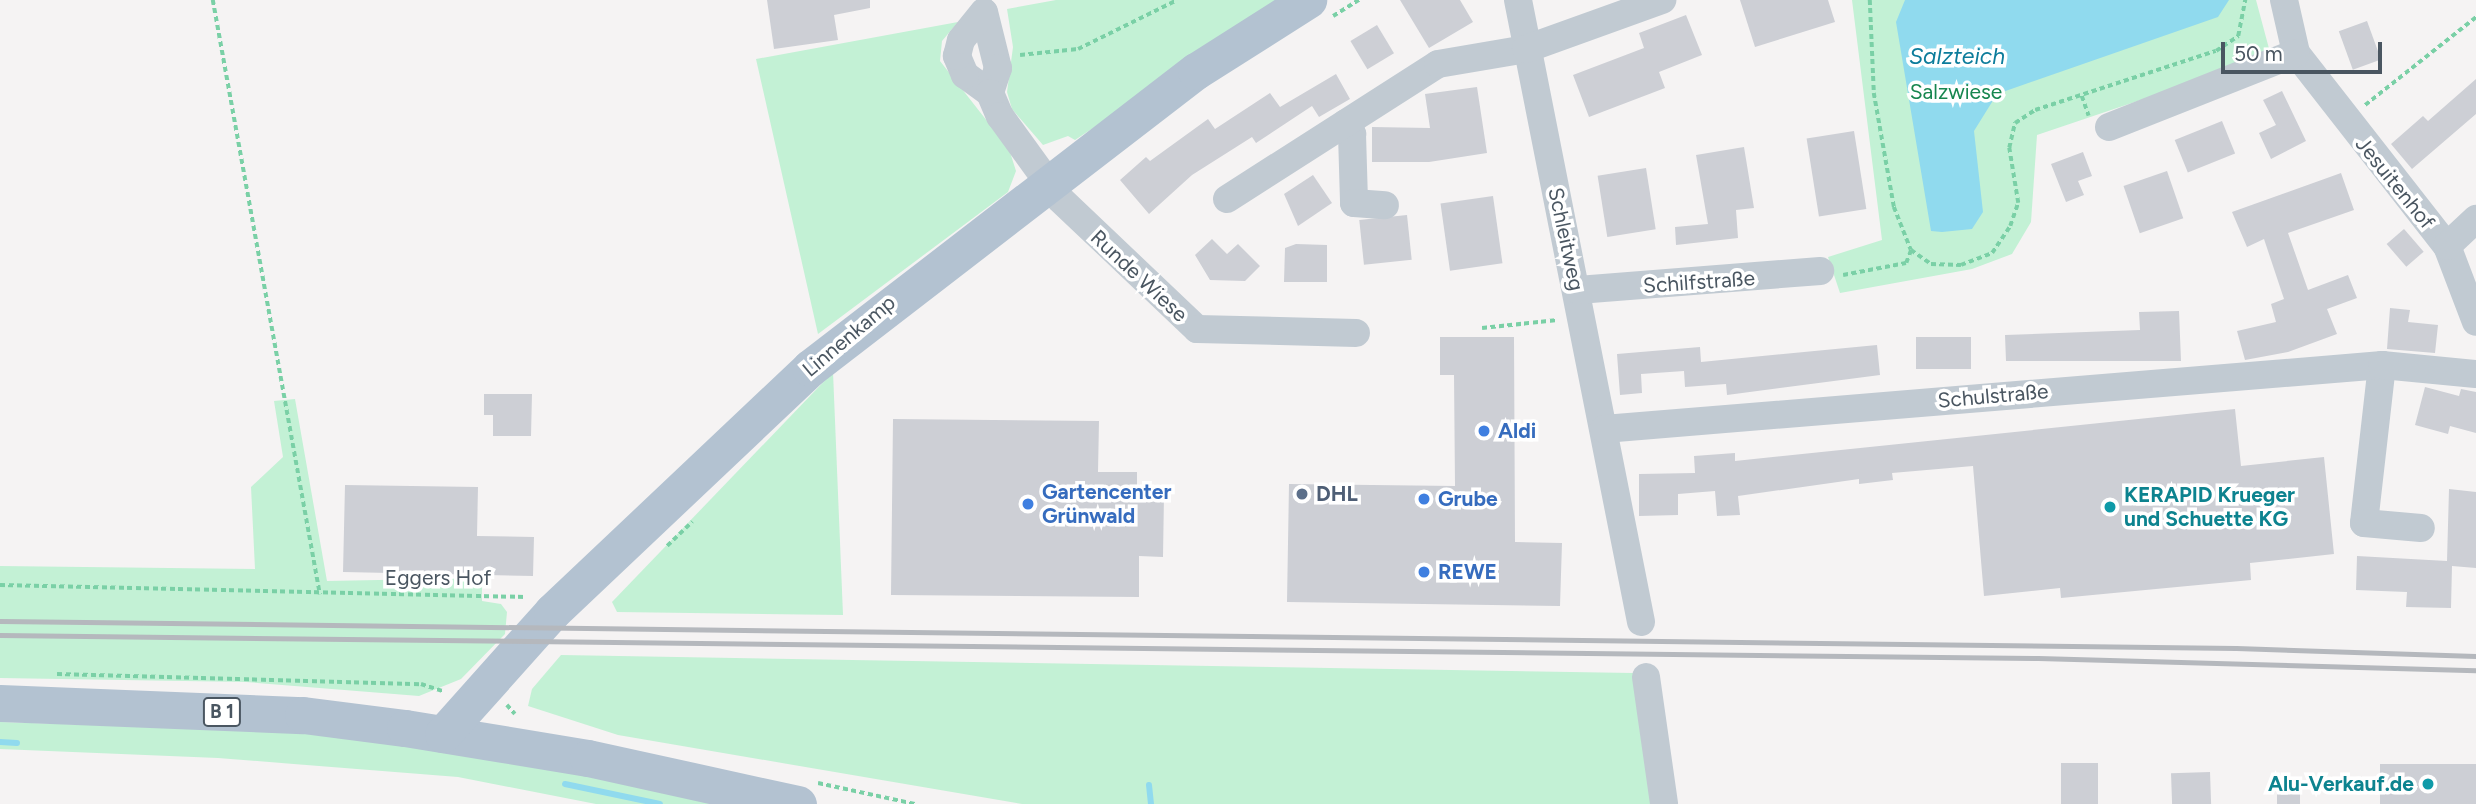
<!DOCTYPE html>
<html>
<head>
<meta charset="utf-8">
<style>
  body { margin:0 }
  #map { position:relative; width:2476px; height:804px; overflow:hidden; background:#f5f3f3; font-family:Figtree,sans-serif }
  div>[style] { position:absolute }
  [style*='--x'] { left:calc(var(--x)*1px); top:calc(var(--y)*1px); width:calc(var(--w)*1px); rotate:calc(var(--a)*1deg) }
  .green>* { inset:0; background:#c3f1d5 }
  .water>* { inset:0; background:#90daee }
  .stream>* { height:6px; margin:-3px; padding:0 3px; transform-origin:3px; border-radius:3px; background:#90daee }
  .building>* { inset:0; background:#cdcfd5; transform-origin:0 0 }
  .path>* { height:3.5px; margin-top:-1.75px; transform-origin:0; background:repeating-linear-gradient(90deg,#7ad0a6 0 5px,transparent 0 8.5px) }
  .minor>* { height:28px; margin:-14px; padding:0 14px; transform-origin:14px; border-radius:14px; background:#c1cad2 }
  .major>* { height:37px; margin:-18.5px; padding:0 18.5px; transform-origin:18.5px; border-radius:18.5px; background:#b3c2d1 }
  .rail>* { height:5px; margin:-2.5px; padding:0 2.5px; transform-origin:2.5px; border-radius:2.5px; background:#b5b8bd }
  .dots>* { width:19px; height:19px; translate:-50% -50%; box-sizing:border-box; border:4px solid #fff; border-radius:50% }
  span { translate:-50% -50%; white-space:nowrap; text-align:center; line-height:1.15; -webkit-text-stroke:7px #fff; paint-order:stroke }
  .shield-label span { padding:2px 5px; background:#fff; border:2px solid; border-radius:5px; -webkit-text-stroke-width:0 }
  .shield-label { font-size:19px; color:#4a5661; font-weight:700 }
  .park-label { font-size:21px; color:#17864f }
  .street-label { font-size:21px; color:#4a5661 }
  .shop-label { font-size:21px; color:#366cbe; font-weight:700 }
  .left { translate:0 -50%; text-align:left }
  .service-label { font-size:21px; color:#4e5e75; font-weight:700 }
  .culture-label { font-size:21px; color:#0d838f; font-weight:700 }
  .right { translate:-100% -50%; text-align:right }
  .water-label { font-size:23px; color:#0c7c9b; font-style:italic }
  .scale { position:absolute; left:2221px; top:42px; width:161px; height:32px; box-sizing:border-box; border:4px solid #4a5661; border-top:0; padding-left:9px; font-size:21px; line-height:24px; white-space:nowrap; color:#4a5661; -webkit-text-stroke:5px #fff; paint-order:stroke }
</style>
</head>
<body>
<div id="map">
  <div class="green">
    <i style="clip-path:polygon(1056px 0,1286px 0,1075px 140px,1068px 136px,1043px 145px,1012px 109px,1007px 92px,1013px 47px,1007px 9px)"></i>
    <i style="clip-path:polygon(1852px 0,2256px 0,2271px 56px,2037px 135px,2031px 222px,2012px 254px,1972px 269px,1840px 293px,1828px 257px,1882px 240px)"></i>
    <i style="clip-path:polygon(958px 22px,942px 41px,940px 61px,1009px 149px,1016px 171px,1008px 192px,818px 334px,756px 59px)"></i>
    <i style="clip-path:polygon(833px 372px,843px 615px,617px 612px,612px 602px)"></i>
    <i style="clip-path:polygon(295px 399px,327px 581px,482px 578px,482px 601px,501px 604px,507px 612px,505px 634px,461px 679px,419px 696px,246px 682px,0 678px,0 566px,255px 569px,251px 487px,283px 457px,274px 401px)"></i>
    <i style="clip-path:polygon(561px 655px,1633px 673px,1651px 804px,1022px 804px,618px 735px,528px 706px,532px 689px)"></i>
    <i style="clip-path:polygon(0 722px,279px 731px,457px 749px,755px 804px,596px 804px,458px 777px,218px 758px,0 749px)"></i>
  </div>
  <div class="water">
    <i style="clip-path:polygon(1905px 0,2229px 0,2218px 17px,1997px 94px,1974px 131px,1983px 212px,1972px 229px,1942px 232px,1931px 231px,1896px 22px)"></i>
  </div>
  <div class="stream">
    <i style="--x:0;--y:742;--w:17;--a:3"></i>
    <i style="--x:565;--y:784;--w:97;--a:11.9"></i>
    <i style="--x:1149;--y:785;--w:19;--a:84"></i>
  </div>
  <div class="building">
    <i style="clip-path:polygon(767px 0,870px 0,870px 8px,834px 15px,838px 40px,774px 49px)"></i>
    <i style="clip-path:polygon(1400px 0,1460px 0,1473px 22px,1429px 48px)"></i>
    <i style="clip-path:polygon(1740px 0,1828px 0,1835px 22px,1755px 47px)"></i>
    <i style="clip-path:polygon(1686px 15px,1702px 55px,1659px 72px,1665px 88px,1589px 117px,1573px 75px,1644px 48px,1639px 33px)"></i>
    <i style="left:2367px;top:21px;width:41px;height:30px;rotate:70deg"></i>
    <i style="left:1377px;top:25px;width:33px;height:31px;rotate:59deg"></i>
    <i style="clip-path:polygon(1336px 74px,1350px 99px,1319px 117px,1312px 106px,1256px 143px,1252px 137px,1192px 175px,1149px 214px,1120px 180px,1146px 157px,1150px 161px,1208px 119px,1215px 129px,1270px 93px,1280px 107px)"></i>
    <i style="clip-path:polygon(2476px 79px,2476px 114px,2412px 169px,2391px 144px,2423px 116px,2428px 121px)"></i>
    <i style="clip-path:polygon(1477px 87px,1487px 153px,1429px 162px,1372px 162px,1372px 127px,1430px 128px,1425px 94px)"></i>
    <i style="clip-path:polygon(2282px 91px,2306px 141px,2271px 159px,2259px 133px,2276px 125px,2263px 100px)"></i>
    <i style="left:2222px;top:121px;width:35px;height:51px;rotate:68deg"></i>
    <i style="left:1854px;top:131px;width:79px;height:48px;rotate:81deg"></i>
    <i style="clip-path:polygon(1744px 147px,1754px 208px,1736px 210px,1738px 238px,1676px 245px,1675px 227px,1708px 224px,1696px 155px)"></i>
    <i style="clip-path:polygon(2083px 152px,2092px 176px,2078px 181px,2084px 195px,2066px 202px,2051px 164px)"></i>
    <i style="left:1646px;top:168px;width:62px;height:49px;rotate:81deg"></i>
    <i style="left:2167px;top:171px;width:50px;height:46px;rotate:71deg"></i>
    <i style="clip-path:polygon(2341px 173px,2354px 210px,2288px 233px,2308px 290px,2348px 275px,2357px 298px,2327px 309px,2337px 334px,2288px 352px,2245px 360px,2237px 331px,2276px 322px,2271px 304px,2284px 299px,2264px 239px,2247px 247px,2232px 212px)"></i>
    <i style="clip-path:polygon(1313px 175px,1332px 203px,1298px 226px,1284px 194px)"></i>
    <i style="left:1493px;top:196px;width:68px;height:53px;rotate:82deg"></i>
    <i style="left:1407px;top:215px;width:45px;height:48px;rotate:84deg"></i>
    <i style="left:2404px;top:229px;width:30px;height:23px;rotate:49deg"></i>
    <i style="clip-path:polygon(1212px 239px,1227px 254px,1238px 244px,1260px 266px,1245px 281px,1210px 280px,1195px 255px)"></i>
    <i style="clip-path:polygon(1296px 244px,1327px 245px,1327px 282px,1284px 282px,1285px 248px)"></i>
    <i style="clip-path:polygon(2390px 308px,2410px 310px,2408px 322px,2438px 325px,2435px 353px,2387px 349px)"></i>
    <i style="clip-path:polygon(2179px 311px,2181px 361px,2006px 361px,2005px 335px,2140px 330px,2139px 312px)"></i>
    <i style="clip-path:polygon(1440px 337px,1514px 337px,1515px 542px,1562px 543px,1560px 606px,1287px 602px,1289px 484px,1455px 486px,1454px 375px,1440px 375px)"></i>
    <i style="left:1971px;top:337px;width:32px;height:55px;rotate:90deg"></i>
    <i style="clip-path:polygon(1877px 345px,1880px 375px,1727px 395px,1726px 384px,1685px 387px,1684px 371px,1641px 374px,1642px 393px,1620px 395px,1617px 354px,1700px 347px,1701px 362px)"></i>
    <i style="clip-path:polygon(2425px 387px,2459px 396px,2461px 389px,2476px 392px,2476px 433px,2450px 426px,2448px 434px,2415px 425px)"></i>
    <i style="clip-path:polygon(484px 394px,532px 394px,531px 436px,493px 436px,493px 415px,484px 415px)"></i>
    <i style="clip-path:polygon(2235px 409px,2241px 466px,2324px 457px,2334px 554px,2250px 563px,2251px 580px,2061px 598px,2060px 588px,1984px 596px,1973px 466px,1892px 473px,1893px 480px,1859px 484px,1859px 479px,1738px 496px,1740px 515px,1717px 516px,1715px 491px,1678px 494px,1678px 515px,1639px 516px,1639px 474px,1695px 473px,1694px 456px,1735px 453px,1735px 461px)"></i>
    <i style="clip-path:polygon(893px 419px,1099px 421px,1098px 472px,1137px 472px,1137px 494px,1164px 495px,1163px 557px,1139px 556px,1139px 597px,891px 595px)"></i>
    <i style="clip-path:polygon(345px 485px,478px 487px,477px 536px,534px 537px,533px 576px,343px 572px)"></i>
    <i style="clip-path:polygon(2449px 489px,2476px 492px,2476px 568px,2452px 566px,2451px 608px,2406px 607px,2407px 592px,2356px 590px,2357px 556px,2447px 561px)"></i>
    <i style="left:2061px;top:763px;width:37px;height:41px"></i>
    <i style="left:2380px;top:764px;width:96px;height:40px"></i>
    <i style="left:2210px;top:772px;width:32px;height:39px;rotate:88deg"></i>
    <i style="left:2277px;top:777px;width:23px;height:27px"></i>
  </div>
  <div class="path">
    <i style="--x:213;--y:0;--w:604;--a:79.79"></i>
    <i style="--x:1870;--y:0;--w:93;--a:87.5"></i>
    <i style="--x:1874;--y:93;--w:116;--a:80"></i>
    <i style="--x:1894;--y:207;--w:46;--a:68.4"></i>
    <i style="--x:1911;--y:250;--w:24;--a:35"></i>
    <i style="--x:1931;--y:264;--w:30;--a:2"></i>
    <i style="--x:1961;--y:265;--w:33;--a:-21"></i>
    <i style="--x:1992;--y:253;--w:32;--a:-56"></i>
    <i style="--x:2010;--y:226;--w:24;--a:-71"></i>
    <i style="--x:2018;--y:203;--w:56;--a:-99.3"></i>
    <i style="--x:2009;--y:148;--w:26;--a:-77"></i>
    <i style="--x:2015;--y:123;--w:24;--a:-33"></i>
    <i style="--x:2035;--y:110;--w:190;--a:-18.1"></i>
    <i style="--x:2216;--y:51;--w:27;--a:-34"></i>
    <i style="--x:2238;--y:36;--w:37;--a:-79"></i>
    <i style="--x:1333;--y:16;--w:31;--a:-32"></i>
    <i style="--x:1020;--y:55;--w:58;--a:-5.9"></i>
    <i style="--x:1078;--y:49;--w:110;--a:-26.3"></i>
    <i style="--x:2082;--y:96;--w:21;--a:71"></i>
    <i style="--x:2365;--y:105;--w:142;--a:-38.4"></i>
    <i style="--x:1843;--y:275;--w:64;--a:-10.8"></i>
    <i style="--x:1906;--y:263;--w:14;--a:-69"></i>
    <i style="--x:1482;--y:328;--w:76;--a:-6"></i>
    <i style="--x:667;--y:546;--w:35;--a:-44"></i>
    <i style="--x:0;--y:585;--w:526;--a:1.31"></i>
    <i style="--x:57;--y:674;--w:364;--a:1.6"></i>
    <i style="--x:421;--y:684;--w:23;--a:18"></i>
    <i style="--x:507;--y:705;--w:12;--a:48"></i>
    <i style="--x:818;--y:783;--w:99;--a:12.2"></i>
  </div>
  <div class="minor">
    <i style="--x:1518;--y:0;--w:634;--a:78.81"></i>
    <i style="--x:2284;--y:0;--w:54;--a:77.2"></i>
    <i style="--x:2296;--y:53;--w:245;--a:52"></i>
    <i style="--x:2447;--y:246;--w:81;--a:69.1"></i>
    <i style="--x:984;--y:12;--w:58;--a:76"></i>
    <i style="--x:998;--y:68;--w:26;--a:108"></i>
    <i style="--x:990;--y:93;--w:31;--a:-144"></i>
    <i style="--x:965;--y:75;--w:21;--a:-113"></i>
    <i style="--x:957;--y:56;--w:16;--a:-76"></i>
    <i style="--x:961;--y:40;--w:36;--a:-51"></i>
    <i style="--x:990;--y:93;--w:25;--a:67"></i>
    <i style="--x:1000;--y:116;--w:102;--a:54.1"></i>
    <i style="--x:1060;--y:199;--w:189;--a:43.5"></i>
    <i style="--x:1197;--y:329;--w:159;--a:1.4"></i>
    <i style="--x:1346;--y:123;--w:13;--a:61"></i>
    <i style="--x:1352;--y:134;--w:69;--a:88.3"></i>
    <i style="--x:1354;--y:203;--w:31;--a:4"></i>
    <i style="--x:2109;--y:127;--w:201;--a:-21.6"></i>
    <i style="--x:1227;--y:199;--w:250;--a:-32.6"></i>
    <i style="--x:1438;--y:64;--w:89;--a:-9.7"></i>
    <i style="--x:1526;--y:49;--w:145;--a:-19.8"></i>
    <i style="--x:2447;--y:246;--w:40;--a:-43"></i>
    <i style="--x:1578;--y:290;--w:243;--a:-4.5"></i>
    <i style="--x:2382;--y:365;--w:159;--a:96.5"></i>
    <i style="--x:2364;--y:523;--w:57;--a:5"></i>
    <i style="--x:1604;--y:429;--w:781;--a:-4.7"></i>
    <i style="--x:2382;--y:365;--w:94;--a:5.5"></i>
    <i style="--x:1646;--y:677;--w:128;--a:81.9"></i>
  </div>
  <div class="major">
    <i style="--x:0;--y:703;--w:303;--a:2.3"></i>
    <i style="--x:303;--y:715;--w:103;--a:7.3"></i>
    <i style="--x:405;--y:728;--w:185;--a:9.3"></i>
    <i style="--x:588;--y:758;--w:215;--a:12.4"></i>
    <i style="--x:443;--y:734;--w:164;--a:-48.2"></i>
    <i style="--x:552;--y:612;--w:355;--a:-43.4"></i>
    <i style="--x:810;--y:368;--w:487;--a:-37.6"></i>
    <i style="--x:1196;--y:71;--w:133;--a:-32.4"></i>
  </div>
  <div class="rail">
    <i style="--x:0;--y:621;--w:2236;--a:0.69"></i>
    <i style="--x:2236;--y:648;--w:240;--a:1.9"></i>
    <i style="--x:0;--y:635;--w:2038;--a:0.65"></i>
    <i style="--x:2038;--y:658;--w:438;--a:1.6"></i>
  </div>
  <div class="dots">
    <i style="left:1484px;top:431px;background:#3f7fe0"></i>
    <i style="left:1302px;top:494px;background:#5c6f8a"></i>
    <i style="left:1424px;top:499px;background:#3f7fe0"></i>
    <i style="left:1028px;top:504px;background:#3f7fe0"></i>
    <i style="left:2110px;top:507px;background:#0f9aa8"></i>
    <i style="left:1424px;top:572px;background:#3f7fe0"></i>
    <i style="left:2428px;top:784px;background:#0f9aa8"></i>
  </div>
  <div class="shield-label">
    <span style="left:222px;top:712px">B 1</span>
  </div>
  <div class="park-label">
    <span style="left:1956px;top:92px">Salzwiese</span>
  </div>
  <div class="street-label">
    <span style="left:2395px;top:183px;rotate:51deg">Jesuitenhof</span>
    <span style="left:1566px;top:239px;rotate:78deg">Schleitweg</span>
    <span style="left:1139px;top:276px;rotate:43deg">Runde Wiese</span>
    <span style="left:1699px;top:282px;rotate:-4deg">Schilfstraße</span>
    <span style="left:849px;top:336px;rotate:-40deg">Linnenkamp</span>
    <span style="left:1993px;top:396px;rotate:-5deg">Schulstraße</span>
    <span style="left:438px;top:578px">Eggers Hof</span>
  </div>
  <div class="shop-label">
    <span class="left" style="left:1498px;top:431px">Aldi</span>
    <span class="left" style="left:1042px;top:504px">Gartencenter<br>Grünwald</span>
    <span class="left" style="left:1438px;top:499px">Grube</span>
    <span class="left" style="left:1438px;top:572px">REWE</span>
  </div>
  <div class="service-label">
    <span class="left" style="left:1316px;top:494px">DHL</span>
  </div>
  <div class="culture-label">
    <span class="left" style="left:2124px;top:507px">KERAPID Krueger<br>und Schuette KG</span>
    <span class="right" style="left:2414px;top:784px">Alu-Verkauf.de</span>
  </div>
  <div class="water-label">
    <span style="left:1957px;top:56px">Salzteich</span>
  </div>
  <div class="scale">50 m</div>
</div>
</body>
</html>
